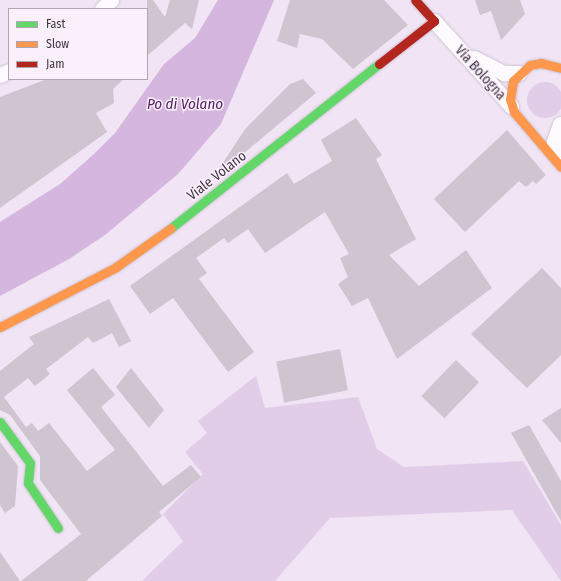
<!DOCTYPE html>
<html>
<head>
<meta charset="utf-8">
<style>
  body { margin:0 }
  #map { position:relative; width:561px; height:581px; overflow:hidden; background:#f0e4f5; font-family:"Fira Sans Condensed",sans-serif }
  div>[style] { position:absolute }
  [style*='--x'] { left:calc(var(--x)*1px); top:calc(var(--y)*1px); width:calc(var(--w)*1px); rotate:calc(var(--a)*1deg) }
  .green>* { inset:0; background:#e2cde8 }
  .round { border-radius:50% }
  .water>* { inset:0; background:#d5b6de }
  .building>* { inset:0; background:#cec5d1; transform-origin:0 0 }
  .roads { filter:drop-shadow(0 0 1px #cdc3d0) drop-shadow(0 0 1px #cdc3d0) }
  .street>* { height:15px; margin:-7.5px; padding:0 7.5px; transform-origin:7.5px; border-radius:7.5px; background:#fdfbfe }
  .fast>* { height:9px; margin:-4.5px; padding:0 4.5px; transform-origin:4.5px; border-radius:4.5px; background:#63d668 }
  .slow>* { height:9px; margin:-4.5px; padding:0 4.5px; transform-origin:4.5px; border-radius:4.5px; background:#ff974d }
  .jam>* { height:9px; margin:-4.5px; padding:0 4.5px; transform-origin:4.5px; border-radius:4.5px; background:#b3261e }
  span { translate:-50% -50%; white-space:nowrap; text-align:center; line-height:1.15; -webkit-text-stroke:3px #faf0fc; paint-order:stroke }
  .street-label { font-size:14px; color:#403743 }
  .water-label { font-size:15px; color:#53235f; font-style:italic }
  .legend { position:absolute; left:8px; top:8px; width:140px; height:72px; box-sizing:border-box; background:#faf0fc; border:1px solid #b0a6b2; margin:0; padding:5px 7px; list-style:none; font-size:12px; color:#403743 }
  .legend li { display:flex; align-items:center; gap:8px; height:20px }
  .legend b { width:20px; border:1px solid #b0a6b2 }
</style>
</head>
<body>
<div id="map">
  <div class="green">
    <i class="round" style="left:527px;top:82px;width:36px;height:36px"></i>
    <i style="clip-path:polygon(256px 376px,265px 408px,358px 397px,377px 449px,404px 467px,523px 461px,561px 525px,561px 581px,512px 510px,330px 518px,275px 581px,142px 581px,183px 541px,163px 514px,203px 474px,185px 452px,207px 433px,198px 421px)"></i>
  </div>
  <div class="water">
    <i style="clip-path:polygon(218px 0,274px 0,221px 124px,178px 174px,105px 235px,69px 259px,0 296px,0 222px,60px 184px,94px 154px,115px 133px,164px 64px,195px 38px)"></i>
  </div>
  <div class="building">
    <i style="clip-path:polygon(147px 0,153px 0,165px 17px,170px 0,199px 0,192px 29px,185px 23px,147px 56px)"></i>
    <i style="clip-path:polygon(290px 0,384px 0,408px 25px,353px 69px,322px 39px,300px 34px,297px 48px,277px 41px)"></i>
    <i style="clip-path:polygon(475px 0,520px 0,525px 14px,501px 40px,491px 11px,480px 15px)"></i>
    <i style="clip-path:polygon(47px 79px,124px 79px,113px 89px,114px 103px,96px 113px,107px 132px,0 208px,0 97px)"></i>
    <i style="clip-path:polygon(303px 79px,316px 93px,219px 174px,217px 172px,245px 129px,290px 84px)"></i>
    <i style="clip-path:polygon(356px 118px,382px 155px,376px 159px,416px 239px,389px 255px,419px 286px,466px 250px,492px 288px,397px 359px,368px 298px,352px 306px,338px 284px,348px 277px,340px 258px,349px 254px,325px 212px,265px 253px,248px 229px,228px 243px,224px 238px,196px 258px,207px 273px,199px 279px,254px 352px,228px 372px,173px 298px,150px 314px,130px 286px,287px 173px,294px 184px,332px 161px,321px 140px)"></i>
    <i style="clip-path:polygon(507px 130px,546px 175px,536px 184px,533px 181px,526px 187px,519px 181px,465px 232px,434px 199px)"></i>
    <i style="clip-path:polygon(542px 268px,561px 288px,561px 355px,527px 388px,471px 334px)"></i>
    <i style="clip-path:polygon(109px 299px,131px 341px,119px 347px,112px 333px,93px 343px,88px 337px,46px 369px,50px 374px,35px 386px,28px 378px,4px 397px,26px 427px,32px 423px,38px 431px,49px 423px,87px 471px,115px 450px,67px 390px,93px 368px,115px 395px,101px 407px,163px 486px,191px 465px,201px 477px,159px 512px,162px 516px,86px 581px,21px 581px,81px 534px,40px 480px,40px 456px,10px 415px,0 410px,0 371px,34px 344px,29px 337px)"></i>
    <i style="left:340px;top:349px;width:42px;height:65px;rotate:79deg"></i>
    <i style="left:456px;top:360px;width:32px;height:50px;rotate:44deg"></i>
    <i style="clip-path:polygon(131px 368px,164px 410px,149px 428px,116px 387px)"></i>
    <i style="clip-path:polygon(561px 408px,561px 443px,542px 420px)"></i>
    <i style="clip-path:polygon(529px 425px,561px 481px,561px 521px,511px 433px)"></i>
    <i style="clip-path:polygon(0 442px,18px 466px,15px 506px,5px 513px,0 505px)"></i>
    <i style="clip-path:polygon(0 552px,20px 581px,0 581px)"></i>
  </div>
  <div class="roads">
    <div class="street">
      <i style="--x:102;--y:9;--w:13;--a:-45"></i>
      <i style="--x:434;--y:21;--w:115;--a:47.8"></i>
      <i style="--x:474;--y:58;--w:34;--a:27"></i>
      <i style="--x:504;--y:73;--w:15;--a:0"></i>
      <i style="--x:0;--y:75;--w:10;--a:-24"></i>
      <i style="--x:560;--y:124;--w:18;--a:109"></i>
      <i style="--x:554;--y:141;--w:23;--a:72"></i>
    </div>
    <div class="fast">
      <i style="--x:171;--y:228;--w:265;--a:-38.3"></i>
      <i style="--x:0;--y:422;--w:51;--a:53.8"></i>
      <i style="--x:30;--y:463;--w:20;--a:96"></i>
      <i style="--x:28;--y:483;--w:54;--a:56.3"></i>
    </div>
    <div class="slow">
      <i style="--x:561;--y:68;--w:21;--a:-166"></i>
      <i style="--x:541;--y:63;--w:11;--a:170"></i>
      <i style="--x:530;--y:65;--w:23;--a:137"></i>
      <i style="--x:513;--y:81;--w:18;--a:99"></i>
      <i style="--x:510;--y:99;--w:14;--a:73"></i>
      <i style="--x:514;--y:112;--w:72;--a:49.5"></i>
      <i style="--x:0;--y:327;--w:131;--a:-27.3"></i>
      <i style="--x:116;--y:267;--w:67;--a:-35.3"></i>
    </div>
    <div class="jam">
      <i style="--x:379;--y:64;--w:70;--a:-38"></i>
      <i style="--x:434;--y:21;--w:28;--a:-132"></i>
    </div>
  </div>
  <div class="street-label">
    <span style="left:480px;top:73px;rotate:48deg">Via Bologna</span>
    <span style="left:217px;top:176px;rotate:-38deg">Viale Volano</span>
  </div>
  <div class="water-label">
    <span style="left:185px;top:105px">Po di Volano</span>
  </div>
  <ul class="legend">
  <li><b style="height:5px;background:#63d668"></b>Fast</li>
  <li><b style="height:5px;background:#ff974d"></b>Slow</li>
  <li><b style="height:5px;background:#b3261e"></b>Jam</li>
  </ul>
</div>
</body>
</html>
